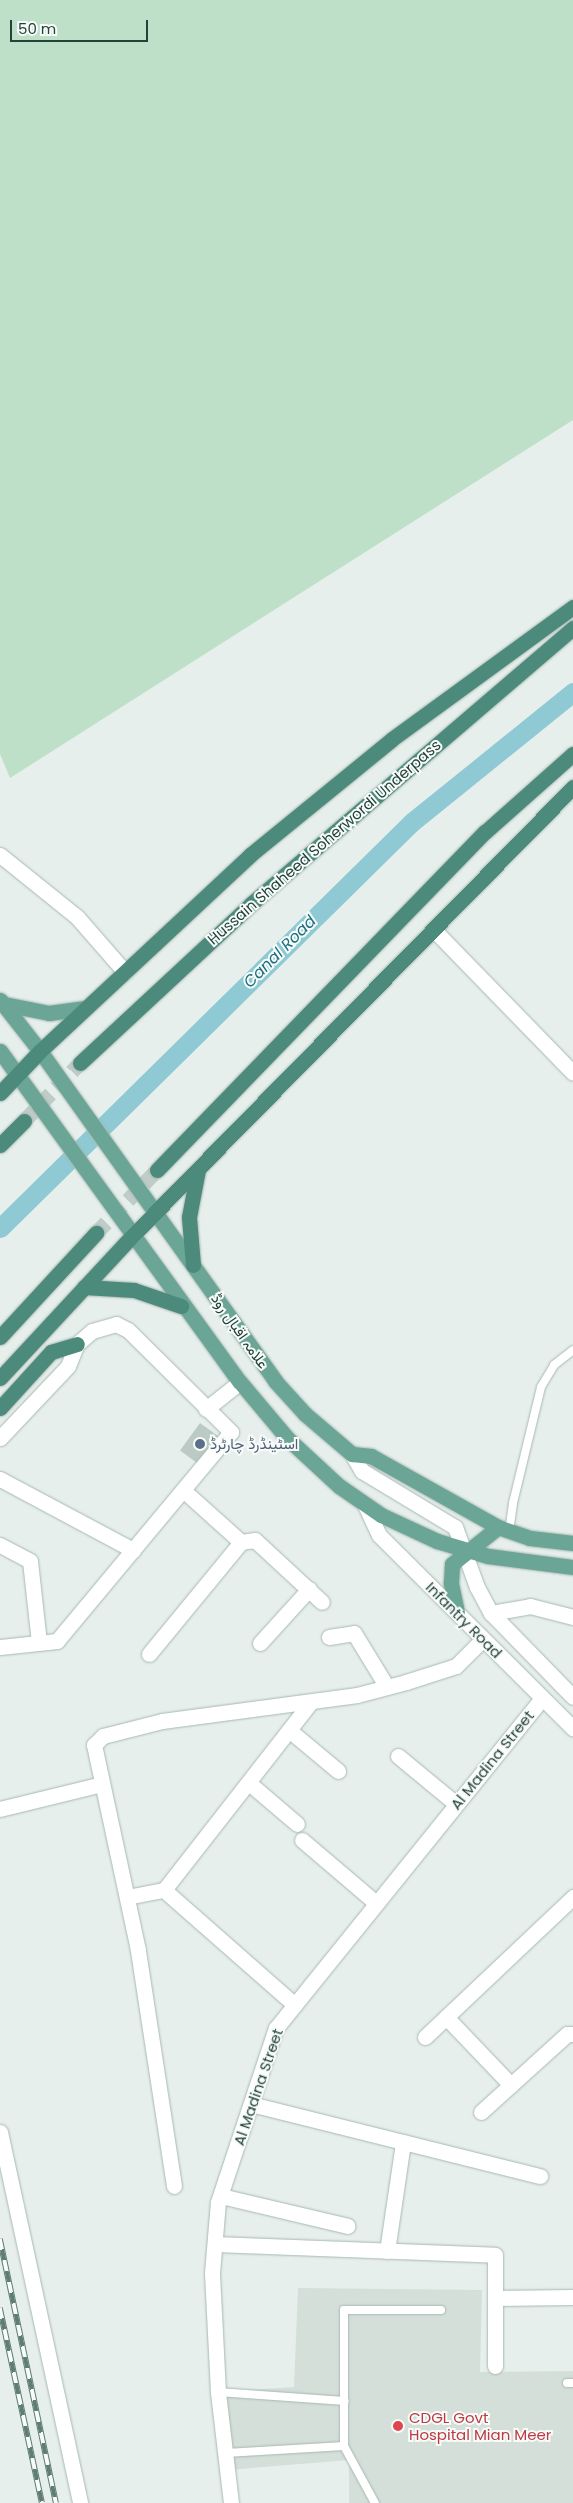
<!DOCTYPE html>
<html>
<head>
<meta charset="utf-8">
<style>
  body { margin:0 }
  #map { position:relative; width:573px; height:2503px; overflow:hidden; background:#e6efeb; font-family:Poppins,Vazirmatn,sans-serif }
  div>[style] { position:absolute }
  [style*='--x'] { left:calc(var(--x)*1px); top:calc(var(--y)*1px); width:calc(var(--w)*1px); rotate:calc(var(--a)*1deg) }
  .built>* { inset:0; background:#d4dfda }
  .green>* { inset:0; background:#bfe0c8 }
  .canal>* { height:19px; margin:-9.5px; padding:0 9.5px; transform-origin:9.5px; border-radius:9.5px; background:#8ec9d4 }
  .building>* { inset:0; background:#bbcac4; transform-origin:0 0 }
  .trunk-tunnel>* { height:15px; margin-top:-7.5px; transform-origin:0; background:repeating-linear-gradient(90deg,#bfccc8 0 15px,transparent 0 23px) }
  .roads { filter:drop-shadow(0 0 1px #a8b8b2) drop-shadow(0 0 1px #a8b8b2) }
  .service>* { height:8px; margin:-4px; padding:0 4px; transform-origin:4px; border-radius:4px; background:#fff }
  .minor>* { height:15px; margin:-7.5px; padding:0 7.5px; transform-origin:7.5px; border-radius:7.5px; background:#fff }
  .secondary>* { height:15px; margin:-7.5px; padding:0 7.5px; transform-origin:7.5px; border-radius:7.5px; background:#fff }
  .primary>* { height:15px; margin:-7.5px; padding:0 7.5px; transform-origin:7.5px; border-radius:7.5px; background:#6aa596 }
  .trunk>* { height:15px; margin:-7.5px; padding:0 7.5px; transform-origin:7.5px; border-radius:7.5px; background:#4c8a7c }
  .rail>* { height:5.5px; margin-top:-2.75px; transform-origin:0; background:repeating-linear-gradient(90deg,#f7fbf9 0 11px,#5f7d75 0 22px); box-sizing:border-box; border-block:1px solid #5f7d75 }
  .dots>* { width:14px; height:14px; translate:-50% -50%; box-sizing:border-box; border:2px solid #f7fbf9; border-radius:50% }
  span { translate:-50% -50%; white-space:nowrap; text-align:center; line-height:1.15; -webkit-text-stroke:4px #f7fbf9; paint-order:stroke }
  .street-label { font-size:15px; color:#24423a }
  .service-label { font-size:15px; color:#4e5e75 }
  .left { translate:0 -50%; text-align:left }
  .health-label { font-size:15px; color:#be3a42 }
  .water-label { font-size:16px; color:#1c6f80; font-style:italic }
  .scale { position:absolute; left:10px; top:20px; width:138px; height:22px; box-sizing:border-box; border:2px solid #24423a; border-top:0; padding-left:6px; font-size:15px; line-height:18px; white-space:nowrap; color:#24423a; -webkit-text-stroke:4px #f7fbf9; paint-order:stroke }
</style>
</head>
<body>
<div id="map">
  <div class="built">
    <i style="clip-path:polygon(298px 2288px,482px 2290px,480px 2372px,573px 2371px,573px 2503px,349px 2503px,349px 2460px,228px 2470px,218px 2392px,294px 2387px)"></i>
  </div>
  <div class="green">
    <i style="clip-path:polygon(0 0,573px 0,573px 420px,10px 778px,0 754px)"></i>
  </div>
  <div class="canal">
    <i style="--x:0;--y:1228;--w:578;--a:-44.58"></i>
    <i style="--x:412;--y:822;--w:207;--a:-38.9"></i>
  </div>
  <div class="building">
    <i style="left:200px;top:1423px;width:27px;height:34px;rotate:36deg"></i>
  </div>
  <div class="trunk-tunnel">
    <i style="--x:24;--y:1121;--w:81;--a:-46"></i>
    <i style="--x:96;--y:1233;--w:88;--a:-45.9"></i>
  </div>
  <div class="roads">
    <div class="service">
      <i style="--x:509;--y:1532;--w:29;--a:-82"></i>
      <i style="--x:513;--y:1503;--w:119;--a:-76.4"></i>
      <i style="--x:541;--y:1387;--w:26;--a:-59"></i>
      <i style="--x:554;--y:1365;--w:24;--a:-38"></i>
      <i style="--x:567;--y:2383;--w:6;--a:0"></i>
      <i style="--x:218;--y:2392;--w:127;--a:4.1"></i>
      <i style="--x:344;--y:2446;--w:136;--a:-90"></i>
      <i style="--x:344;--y:2310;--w:97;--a:0"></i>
      <i style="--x:226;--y:2453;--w:118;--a:-3.4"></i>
      <i style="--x:344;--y:2446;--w:65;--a:61.5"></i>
    </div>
    <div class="minor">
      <i style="--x:0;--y:855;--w:99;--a:38.8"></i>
      <i style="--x:77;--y:917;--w:73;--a:48.9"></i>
      <i style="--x:434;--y:930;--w:199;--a:45.8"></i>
      <i style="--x:206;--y:1409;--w:43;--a:-38.5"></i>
      <i style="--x:0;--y:1438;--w:99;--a:-46.6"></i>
      <i style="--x:68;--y:1366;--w:24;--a:-68"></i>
      <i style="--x:77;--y:1344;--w:20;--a:-41"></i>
      <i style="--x:92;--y:1331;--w:25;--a:-16"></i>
      <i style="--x:116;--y:1324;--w:13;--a:27"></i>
      <i style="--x:128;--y:1330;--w:145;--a:44.7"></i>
      <i style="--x:231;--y:1432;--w:272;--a:129.8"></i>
      <i style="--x:57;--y:1641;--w:57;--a:174"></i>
      <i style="--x:0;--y:1479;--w:151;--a:28.1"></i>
      <i style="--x:183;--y:1490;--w:78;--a:41.9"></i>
      <i style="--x:241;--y:1542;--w:14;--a:-8"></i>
      <i style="--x:255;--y:1540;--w:91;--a:42.8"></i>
      <i style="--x:0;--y:1545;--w:34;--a:28"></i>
      <i style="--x:30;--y:1561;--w:82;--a:83.7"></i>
      <i style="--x:491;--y:1613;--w:40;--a:-10"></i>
      <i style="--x:530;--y:1606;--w:44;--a:14.3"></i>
      <i style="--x:329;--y:1637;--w:25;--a:-9"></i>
      <i style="--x:354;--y:1633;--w:63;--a:58.6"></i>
      <i style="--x:260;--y:1643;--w:73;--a:-47.8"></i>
      <i style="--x:149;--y:1654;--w:145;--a:-50.6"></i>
      <i style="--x:289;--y:1730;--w:64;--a:39.9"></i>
      <i style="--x:398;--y:1756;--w:75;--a:39.6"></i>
      <i style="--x:249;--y:1783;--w:63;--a:40.5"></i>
      <i style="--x:0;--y:1809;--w:105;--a:-13.8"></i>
      <i style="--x:302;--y:1840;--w:97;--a:40.4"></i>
      <i style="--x:164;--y:1890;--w:174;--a:41.3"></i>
      <i style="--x:127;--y:1897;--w:38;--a:-11"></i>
      <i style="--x:164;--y:1890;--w:237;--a:-52"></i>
      <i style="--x:446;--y:2017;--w:94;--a:46.3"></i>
      <i style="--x:425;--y:2037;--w:204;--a:-43.4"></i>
      <i style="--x:251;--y:2104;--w:298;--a:14"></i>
      <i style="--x:481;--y:2112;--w:116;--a:-42.2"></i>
      <i style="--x:567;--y:2034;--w:6;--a:0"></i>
      <i style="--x:0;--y:2132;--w:380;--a:77.8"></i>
      <i style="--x:174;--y:2186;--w:239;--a:-98.7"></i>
      <i style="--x:138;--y:1950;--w:210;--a:-102.1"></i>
      <i style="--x:94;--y:1745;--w:13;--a:-45"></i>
      <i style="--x:103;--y:1736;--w:61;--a:-14.3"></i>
      <i style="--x:162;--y:1721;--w:197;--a:-7.6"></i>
      <i style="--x:357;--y:1695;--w:51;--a:-14.9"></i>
      <i style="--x:406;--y:1682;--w:52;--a:-17.7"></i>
      <i style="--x:456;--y:1666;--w:38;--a:-45"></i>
      <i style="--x:221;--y:2196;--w:130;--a:13.3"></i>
      <i style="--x:215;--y:2244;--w:280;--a:2.2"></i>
      <i style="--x:495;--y:2255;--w:111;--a:90"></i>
      <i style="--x:387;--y:2251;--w:110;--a:-81.6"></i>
      <i style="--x:495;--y:2298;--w:78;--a:-0.7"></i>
      <i style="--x:231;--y:2503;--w:112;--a:-96.7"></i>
      <i style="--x:218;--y:2392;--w:119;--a:-92.9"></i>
      <i style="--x:212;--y:2273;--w:71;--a:-85.2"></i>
      <i style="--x:218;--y:2202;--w:183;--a:-71.6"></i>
      <i style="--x:276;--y:2028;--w:422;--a:-51.1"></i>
    </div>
    <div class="secondary">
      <i style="--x:352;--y:1454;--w:20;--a:60"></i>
      <i style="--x:362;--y:1471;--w:109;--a:31.1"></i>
      <i style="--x:455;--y:1527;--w:64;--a:69.9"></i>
      <i style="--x:477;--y:1587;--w:30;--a:62"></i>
      <i style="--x:491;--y:1613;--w:117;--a:45.7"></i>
      <i style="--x:365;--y:1505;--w:33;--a:65"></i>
      <i style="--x:379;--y:1535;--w:274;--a:44.9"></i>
    </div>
    <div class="primary">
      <i style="--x:0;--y:1000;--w:65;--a:51.9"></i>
      <i style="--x:40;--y:1051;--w:405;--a:54.5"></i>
      <i style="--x:275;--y:1381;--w:45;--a:47.7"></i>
      <i style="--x:305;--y:1414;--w:62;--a:40.4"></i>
      <i style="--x:352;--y:1454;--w:19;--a:6"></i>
      <i style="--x:371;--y:1456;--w:145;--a:29.2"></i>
      <i style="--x:498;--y:1527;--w:34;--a:19"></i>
      <i style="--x:530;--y:1538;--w:43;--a:6.6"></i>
      <i style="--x:4;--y:1004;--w:46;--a:11.3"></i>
      <i style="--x:49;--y:1013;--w:37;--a:-8"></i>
      <i style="--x:0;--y:1051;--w:409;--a:54.1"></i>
      <i style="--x:240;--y:1382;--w:73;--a:50"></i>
      <i style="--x:287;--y:1438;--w:71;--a:42.7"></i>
      <i style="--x:339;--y:1486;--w:51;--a:34.6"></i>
      <i style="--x:381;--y:1515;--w:62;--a:24.9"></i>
      <i style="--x:437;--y:1541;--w:53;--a:16.4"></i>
      <i style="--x:488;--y:1556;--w:86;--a:7.4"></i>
      <i style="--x:457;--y:1612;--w:30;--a:-102"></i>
      <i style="--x:451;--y:1583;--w:19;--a:-87"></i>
      <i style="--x:452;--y:1564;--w:59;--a:-38.8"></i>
    </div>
    <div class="trunk">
      <i style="--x:80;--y:1063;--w:235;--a:-42.9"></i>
      <i style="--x:252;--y:903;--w:423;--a:-40.6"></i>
      <i style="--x:0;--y:1093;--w:58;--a:-46.4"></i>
      <i style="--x:40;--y:1051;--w:287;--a:-43"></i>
      <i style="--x:250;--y:855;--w:183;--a:-39.2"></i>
      <i style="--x:392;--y:739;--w:224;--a:-36.1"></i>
      <i style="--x:0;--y:1145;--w:34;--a:-45"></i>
      <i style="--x:157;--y:1170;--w:471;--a:-45.9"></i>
      <i style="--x:485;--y:832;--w:118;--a:-41.6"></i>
      <i style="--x:193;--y:1265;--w:48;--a:-94.8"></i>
      <i style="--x:189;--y:1217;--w:48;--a:-79.2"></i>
      <i style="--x:84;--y:1287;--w:50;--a:3.4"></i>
      <i style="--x:134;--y:1290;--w:50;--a:18.8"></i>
      <i style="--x:0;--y:1337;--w:142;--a:-47.3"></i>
      <i style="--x:0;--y:1378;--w:192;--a:-47.1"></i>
      <i style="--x:131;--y:1237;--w:631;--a:-45.51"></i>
      <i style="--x:0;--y:1408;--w:76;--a:-47.7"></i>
      <i style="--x:51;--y:1352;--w:27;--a:-17"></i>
    </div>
  </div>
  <div class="rail">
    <i style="--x:0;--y:2239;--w:270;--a:78"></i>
    <i style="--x:0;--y:2308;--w:199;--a:77.8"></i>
  </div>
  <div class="dots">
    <i style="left:200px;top:1444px;background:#5c6f8a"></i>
    <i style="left:398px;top:2426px;background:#e0444e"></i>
  </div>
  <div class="street-label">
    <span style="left:324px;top:842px;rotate:-41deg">Hussain Shaheed Soherwordi Underpass</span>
    <span style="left:240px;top:1331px;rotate:55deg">علامہ اقبال روڈ</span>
    <span style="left:464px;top:1620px;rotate:45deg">Infantry Road</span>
    <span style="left:492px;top:1760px;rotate:-51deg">Al Madina Street</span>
    <span style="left:258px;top:2087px;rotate:-71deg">Al Madina Street</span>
  </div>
  <div class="service-label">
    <span class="left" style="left:210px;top:1444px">اسٹینڈرڈ چارٹرڈ</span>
  </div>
  <div class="health-label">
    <span class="left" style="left:409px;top:2426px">CDGL Govt<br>Hospital Mian Meer</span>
  </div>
  <div class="water-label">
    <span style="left:280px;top:952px;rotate:-45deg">Canal Road</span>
  </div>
  <div class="scale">50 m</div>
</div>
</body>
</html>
